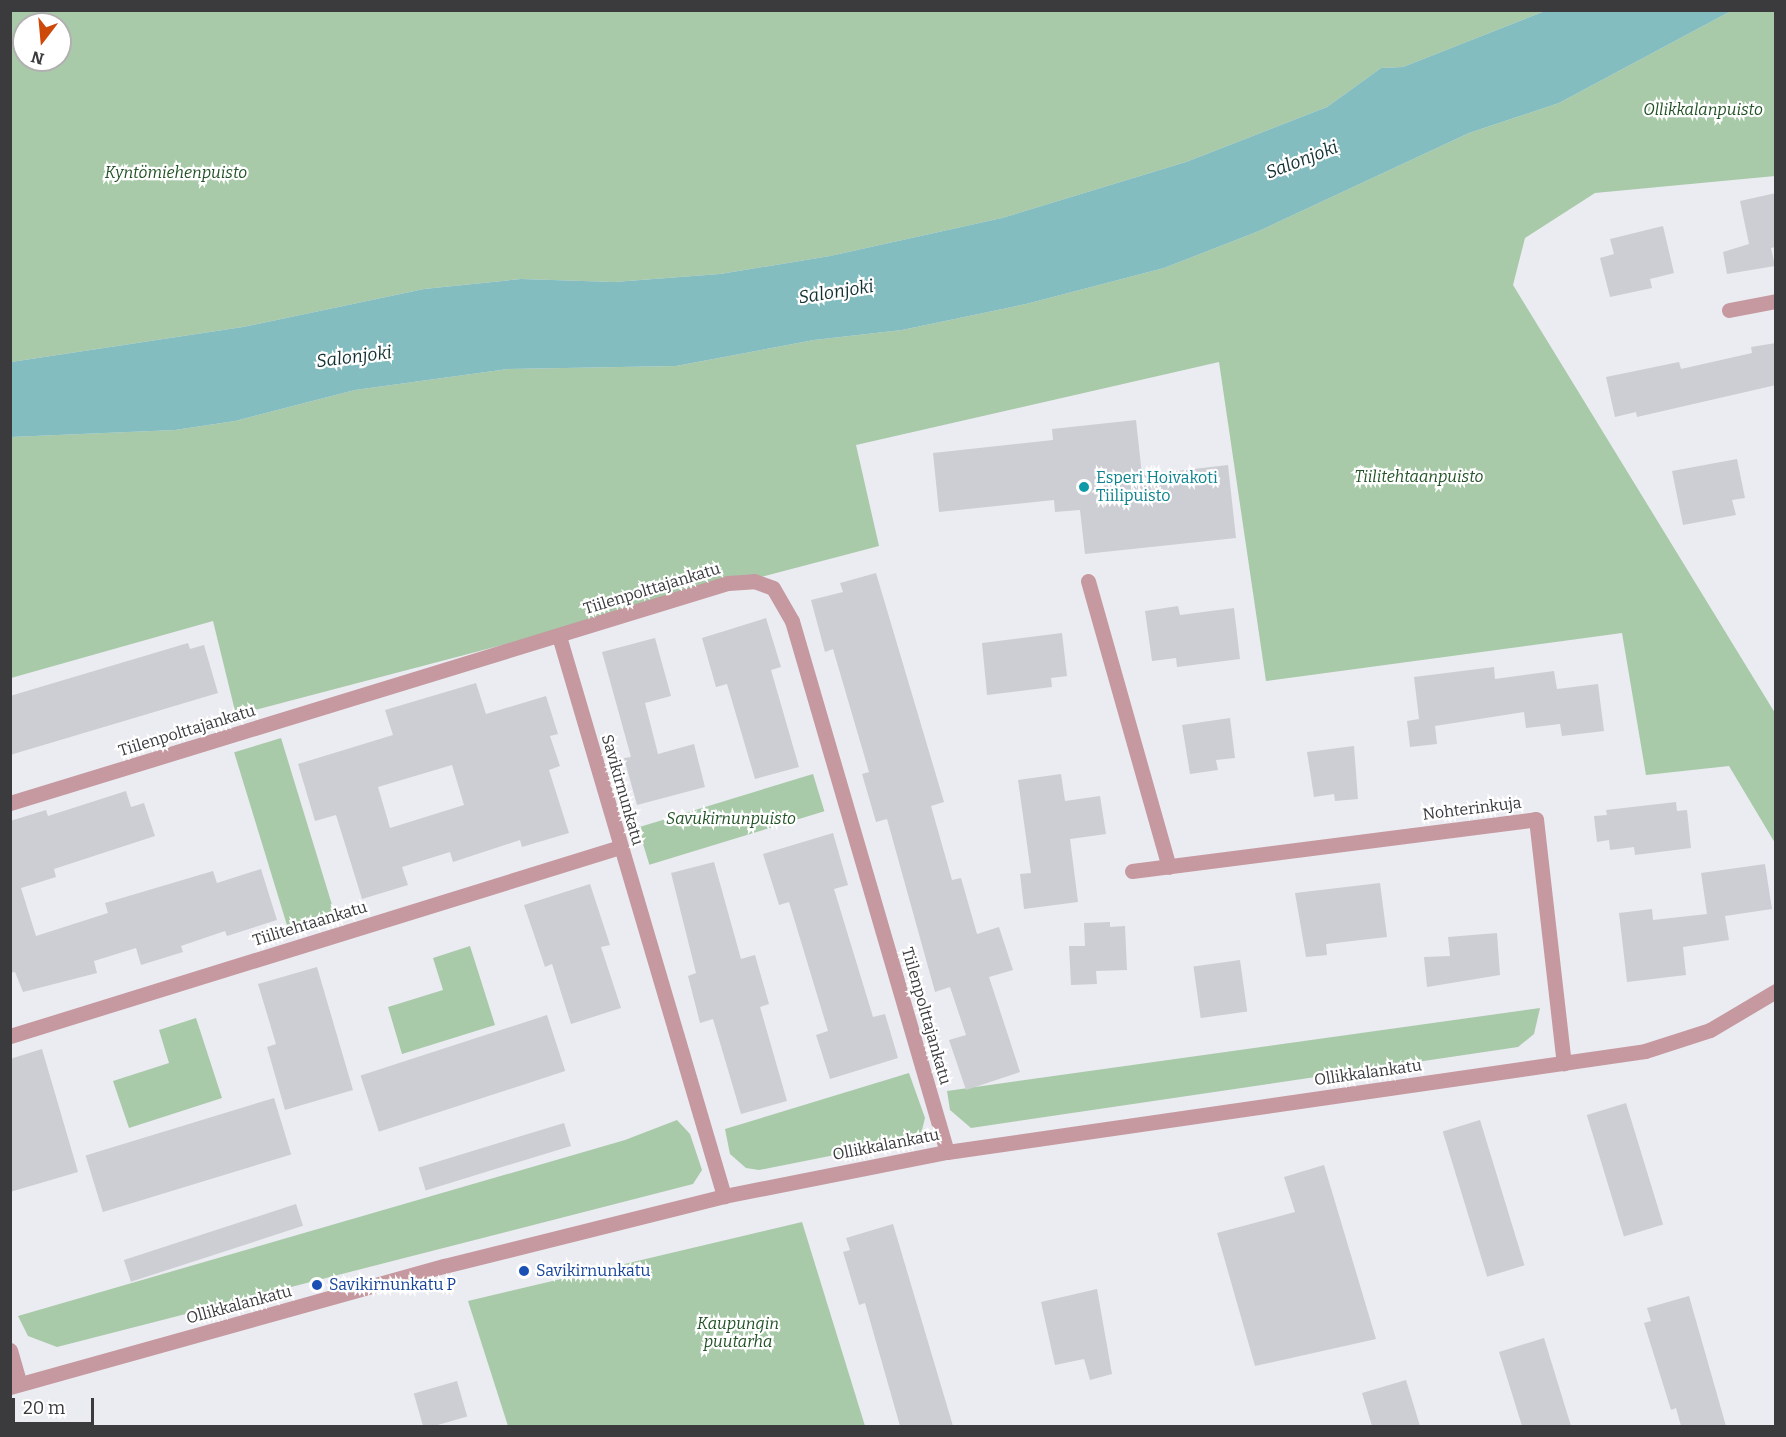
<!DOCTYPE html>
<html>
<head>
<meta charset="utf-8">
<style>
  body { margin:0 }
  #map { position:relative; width:1786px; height:1437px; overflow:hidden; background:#ebebf2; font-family:Bitter,serif }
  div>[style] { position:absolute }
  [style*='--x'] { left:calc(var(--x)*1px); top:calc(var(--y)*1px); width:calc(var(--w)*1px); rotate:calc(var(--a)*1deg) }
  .green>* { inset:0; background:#a8caa9; transform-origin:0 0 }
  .water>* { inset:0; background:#83bdc0 }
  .building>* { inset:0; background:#cdcdd4; transform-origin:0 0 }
  .minor>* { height:15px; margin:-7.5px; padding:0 7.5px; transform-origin:7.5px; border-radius:7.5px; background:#c5999f }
  .dots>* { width:16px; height:16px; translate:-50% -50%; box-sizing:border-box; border:3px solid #fff; border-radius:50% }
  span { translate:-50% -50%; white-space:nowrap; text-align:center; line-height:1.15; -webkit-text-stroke:4.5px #fff; paint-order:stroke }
  .park-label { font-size:16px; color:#225326; font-style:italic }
  .culture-label { font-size:16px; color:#0d838f }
  .left { translate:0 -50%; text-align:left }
  .street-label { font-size:16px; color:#3b3a3d }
  .transit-label { font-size:16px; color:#164399 }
  .water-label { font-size:18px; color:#133133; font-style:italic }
  .frame { position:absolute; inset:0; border:12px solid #3b3a3d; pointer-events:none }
  .north { position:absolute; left:12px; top:12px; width:60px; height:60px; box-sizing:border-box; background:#fff; border:2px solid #b1b0b1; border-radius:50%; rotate:196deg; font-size:16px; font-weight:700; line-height:24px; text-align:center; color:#3b3a3d }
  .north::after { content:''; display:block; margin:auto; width:21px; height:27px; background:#ce4808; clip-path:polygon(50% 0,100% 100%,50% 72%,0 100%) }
  .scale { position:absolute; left:12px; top:1398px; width:82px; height:27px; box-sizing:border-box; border:3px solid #3b3a3d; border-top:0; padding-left:8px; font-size:18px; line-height:21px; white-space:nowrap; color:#3b3a3d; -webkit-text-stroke:4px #fff; paint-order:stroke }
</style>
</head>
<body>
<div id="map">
  <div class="green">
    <i style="clip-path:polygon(evenodd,11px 11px,1545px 11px,1403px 67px,1381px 68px,1327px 107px,1186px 162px,1002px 218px,830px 256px,720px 274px,614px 282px,521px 279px,424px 289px,243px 327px,11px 362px,11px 11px,24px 24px,60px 24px,60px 60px,24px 60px,24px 24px)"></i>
    <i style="clip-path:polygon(1731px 11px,1775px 11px,1775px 176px,1595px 193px,1525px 238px,1513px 285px,1775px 713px,1775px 843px,1729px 766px,1646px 775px,1622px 633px,1266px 681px,1219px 362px,856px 445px,879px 546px,236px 715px,213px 621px,11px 678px,10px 437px,175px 430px,235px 421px,355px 390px,508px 369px,676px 366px,814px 340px,902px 330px,1026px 304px,1164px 268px,1259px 231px,1469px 133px,1559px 103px)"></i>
    <i style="left:281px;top:738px;width:190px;height:49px;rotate:73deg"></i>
    <i style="left:813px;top:774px;width:39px;height:183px;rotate:73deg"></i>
    <i style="clip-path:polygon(470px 946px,495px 1025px,402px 1054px,388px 1007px,443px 990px,433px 958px)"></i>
    <i style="clip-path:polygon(1540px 1008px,1534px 1034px,1518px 1047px,971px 1128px,950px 1110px,947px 1091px)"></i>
    <i style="clip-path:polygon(196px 1018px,222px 1098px,129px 1128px,113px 1081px,169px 1063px,159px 1030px)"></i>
    <i style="clip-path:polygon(909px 1073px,925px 1118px,920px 1138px,759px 1170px,746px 1168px,730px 1154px,725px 1129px)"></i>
    <i style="clip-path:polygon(677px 1120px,690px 1134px,702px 1170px,693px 1184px,57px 1347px,28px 1336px,18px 1316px,625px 1140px)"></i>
    <i style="clip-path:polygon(802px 1222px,865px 1426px,508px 1426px,468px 1301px)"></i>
  </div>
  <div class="water">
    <i style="clip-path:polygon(1545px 11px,1731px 11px,1559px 103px,1469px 133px,1259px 231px,1164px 268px,1026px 304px,902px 330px,814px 340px,676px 366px,508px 369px,355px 390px,235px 421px,175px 430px,11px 437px,11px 362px,243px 327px,424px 289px,521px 279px,614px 282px,720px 274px,830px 256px,1002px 218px,1186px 162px,1327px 107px,1381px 68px,1403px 67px)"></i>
  </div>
  <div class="building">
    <i style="clip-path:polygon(1776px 193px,1776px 247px,1771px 248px,1775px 266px,1727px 274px,1723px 252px,1749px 244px,1740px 201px)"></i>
    <i style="clip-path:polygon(1663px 226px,1674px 273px,1650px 279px,1652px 288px,1610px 297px,1600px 258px,1614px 254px,1610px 239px)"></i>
    <i style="clip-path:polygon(1776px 343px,1776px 385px,1637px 417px,1636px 412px,1615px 417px,1606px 377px,1679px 362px,1681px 369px,1752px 353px,1751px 347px)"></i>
    <i style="clip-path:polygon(1136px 420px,1142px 475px,1228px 465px,1236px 538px,1085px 554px,1080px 510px,1055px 512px,1054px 500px,939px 512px,933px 453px,1053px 440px,1052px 429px)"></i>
    <i style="clip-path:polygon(1737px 459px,1745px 498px,1732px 500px,1736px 515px,1683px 525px,1672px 471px)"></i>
    <i style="clip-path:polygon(876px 573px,944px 802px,931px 806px,952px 880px,961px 878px,977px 934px,999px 927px,1013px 970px,989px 977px,1020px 1072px,966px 1090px,949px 1040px,966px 1035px,950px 987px,935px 992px,887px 819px,876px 822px,862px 774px,869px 772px,833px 649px,825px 652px,811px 600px,843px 592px,840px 583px)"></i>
    <i style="clip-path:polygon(1178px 606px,1180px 615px,1234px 608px,1240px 659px,1177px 667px,1176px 658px,1152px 661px,1145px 611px)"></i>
    <i style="clip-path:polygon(766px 618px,781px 667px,771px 670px,799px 767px,755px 779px,727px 684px,716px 687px,702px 638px)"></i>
    <i style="clip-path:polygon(1062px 633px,1067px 676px,1051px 678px,1052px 687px,987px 695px,982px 643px)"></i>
    <i style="clip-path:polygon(655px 638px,671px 696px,645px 703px,658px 754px,694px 744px,705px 787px,637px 805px,624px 758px,631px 757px,602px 652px)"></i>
    <i style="clip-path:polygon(188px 643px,190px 649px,204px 645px,218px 693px,10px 755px,10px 696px)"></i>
    <i style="clip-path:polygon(1494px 667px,1495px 679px,1554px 671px,1557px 689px,1598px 684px,1604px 731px,1562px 736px,1560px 724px,1526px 728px,1524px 712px,1435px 726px,1437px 744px,1410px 747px,1407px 721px,1419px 719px,1414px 677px)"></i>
    <i style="clip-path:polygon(evenodd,476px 683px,486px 714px,546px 696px,558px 734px,550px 736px,560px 766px,549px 770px,569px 833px,522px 847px,520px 840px,453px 862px,450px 852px,402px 867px,408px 885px,362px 899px,336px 815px,315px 821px,298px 764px,393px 735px,385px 710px,476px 683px,452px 765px,464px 805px,390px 828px,378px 787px,452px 765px)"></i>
    <i style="clip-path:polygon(1230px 718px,1235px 758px,1216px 760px,1218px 770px,1190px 774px,1182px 725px)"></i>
    <i style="clip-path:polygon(1354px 746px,1358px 799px,1335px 801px,1334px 794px,1314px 797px,1307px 752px)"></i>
    <i style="clip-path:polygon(1061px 774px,1065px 801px,1100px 796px,1106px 834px,1070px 839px,1078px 902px,1024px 909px,1020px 874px,1031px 873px,1018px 780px)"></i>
    <i style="clip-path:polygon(126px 791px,131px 807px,144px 803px,155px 836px,54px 869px,56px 877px,21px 888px,36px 936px,108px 913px,105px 903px,213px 871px,217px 883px,261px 869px,277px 920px,227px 936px,225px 931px,181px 946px,183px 952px,141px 965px,136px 948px,94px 961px,97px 973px,23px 992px,15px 972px,10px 973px,10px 821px,46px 810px,48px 816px)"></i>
    <i style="clip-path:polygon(1676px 802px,1677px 811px,1687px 810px,1691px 848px,1635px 855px,1634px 847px,1610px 850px,1609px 840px,1597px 842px,1594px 816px,1607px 815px,1606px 810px)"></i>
    <i style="clip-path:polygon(833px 833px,848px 885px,834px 889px,873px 1017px,885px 1014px,898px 1058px,830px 1079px,816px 1035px,828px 1031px,789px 902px,779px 905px,763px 854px)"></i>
    <i style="clip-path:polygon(714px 862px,741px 959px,755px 955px,769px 1004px,760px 1007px,787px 1101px,741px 1114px,713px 1019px,700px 1023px,688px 976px,696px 973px,671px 873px)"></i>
    <i style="clip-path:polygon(1765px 864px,1772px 909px,1725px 916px,1729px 940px,1683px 947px,1686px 975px,1627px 982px,1619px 913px,1652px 909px,1653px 920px,1707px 914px,1701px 873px)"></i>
    <i style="clip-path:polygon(1380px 883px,1387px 937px,1326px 944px,1327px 955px,1306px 957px,1295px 893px)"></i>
    <i style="clip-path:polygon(590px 884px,610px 945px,601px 947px,621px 1008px,571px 1024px,552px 964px,545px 967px,524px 905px)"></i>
    <i style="clip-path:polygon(1110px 922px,1110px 927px,1125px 926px,1127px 970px,1096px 971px,1097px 984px,1071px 985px,1069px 946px,1085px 946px,1084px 923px)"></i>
    <i style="clip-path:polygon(1497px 933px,1500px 975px,1427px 987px,1424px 957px,1450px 956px,1448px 937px)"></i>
    <i style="left:1240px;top:960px;width:52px;height:47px;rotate:82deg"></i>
    <i style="clip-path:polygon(317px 967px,353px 1090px,285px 1110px,267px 1047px,276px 1044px,258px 984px)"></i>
    <i style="left:547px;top:1015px;width:59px;height:196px;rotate:72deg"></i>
    <i style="clip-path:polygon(42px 1049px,78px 1172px,10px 1192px,10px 1059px)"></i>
    <i style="left:274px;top:1098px;width:59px;height:197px;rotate:73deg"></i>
    <i style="left:1626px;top:1103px;width:127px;height:41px;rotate:73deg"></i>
    <i style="left:1480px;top:1120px;width:152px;height:39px;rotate:73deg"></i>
    <i style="left:564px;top:1123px;width:24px;height:152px;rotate:73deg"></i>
    <i style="clip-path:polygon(1324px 1165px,1376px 1339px,1255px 1366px,1217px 1233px,1295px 1212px,1284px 1177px)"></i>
    <i style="left:296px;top:1204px;width:23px;height:181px;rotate:72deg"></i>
    <i style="clip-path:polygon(893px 1224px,953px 1426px,900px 1426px,865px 1303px,859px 1305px,843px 1252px,850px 1250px,846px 1238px)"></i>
    <i style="clip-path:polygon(1097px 1289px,1112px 1374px,1090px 1380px,1084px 1359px,1055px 1365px,1041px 1302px)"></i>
    <i style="clip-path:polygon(1689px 1296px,1726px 1426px,1681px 1426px,1676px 1408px,1671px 1410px,1644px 1323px,1651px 1321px,1647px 1308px)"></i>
    <i style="clip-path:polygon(1544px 1338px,1571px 1426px,1522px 1426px,1499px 1352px)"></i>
    <i style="clip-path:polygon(1406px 1380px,1420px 1426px,1372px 1426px,1362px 1393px)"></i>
    <i style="left:457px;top:1381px;width:37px;height:45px;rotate:74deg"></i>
  </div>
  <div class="minor">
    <i style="--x:1729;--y:310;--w:48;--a:-10.8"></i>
    <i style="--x:1088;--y:581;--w:297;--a:74.2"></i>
    <i style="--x:559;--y:636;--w:584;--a:73.58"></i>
    <i style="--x:10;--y:803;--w:751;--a:-17.04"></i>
    <i style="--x:728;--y:583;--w:26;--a:-4"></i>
    <i style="--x:754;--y:581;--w:20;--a:20"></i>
    <i style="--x:773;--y:588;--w:38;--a:60"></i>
    <i style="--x:792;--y:621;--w:553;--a:73.73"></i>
    <i style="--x:1132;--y:871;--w:407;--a:-7.3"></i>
    <i style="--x:1536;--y:819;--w:246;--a:83.5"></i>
    <i style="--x:10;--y:1036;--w:639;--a:-17.21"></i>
    <i style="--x:10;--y:1350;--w:35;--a:74"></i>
    <i style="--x:10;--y:1387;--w:451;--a:-15.6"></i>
    <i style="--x:444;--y:1266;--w:289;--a:-14"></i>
    <i style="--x:724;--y:1196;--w:227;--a:-11.2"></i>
    <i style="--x:947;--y:1152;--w:705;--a:-8.23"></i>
    <i style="--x:1645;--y:1051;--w:68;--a:-17.9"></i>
    <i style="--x:1710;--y:1030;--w:77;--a:-30.6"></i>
  </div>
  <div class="dots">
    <i style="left:1084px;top:487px;background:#0f9aa8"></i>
    <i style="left:524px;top:1271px;background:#1a4fb4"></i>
    <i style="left:317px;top:1285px;background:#1a4fb4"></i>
  </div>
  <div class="park-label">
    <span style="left:1703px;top:110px">Ollikkalanpuisto</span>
    <span style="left:176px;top:173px">Kyntömiehenpuisto</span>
    <span style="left:1419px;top:477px">Tiilitehtaanpuisto</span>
    <span style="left:731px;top:819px">Savukirnunpuisto</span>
    <span style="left:738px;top:1333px">Kaupungin<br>puutarha</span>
  </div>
  <div class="culture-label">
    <span class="left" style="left:1096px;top:487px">Esperi Hoivakoti<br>Tiilipuisto</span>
  </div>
  <div class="street-label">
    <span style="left:652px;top:589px;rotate:-17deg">Tiilenpolttajankatu</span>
    <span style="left:187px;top:731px;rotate:-17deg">Tiilenpolttajankatu</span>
    <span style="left:622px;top:790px;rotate:74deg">Savikirnunkatu</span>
    <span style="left:1472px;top:809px;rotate:-7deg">Nohterinkuja</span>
    <span style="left:310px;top:924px;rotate:-17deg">Tiilitehtaankatu</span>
    <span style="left:926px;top:1016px;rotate:74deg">Tiilenpolttajankatu</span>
    <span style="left:1368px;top:1073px;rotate:-8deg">Ollikkalankatu</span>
    <span style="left:886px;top:1145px;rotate:-11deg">Ollikkalankatu</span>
    <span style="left:239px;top:1305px;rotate:-15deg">Ollikkalankatu</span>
  </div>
  <div class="transit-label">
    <span class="left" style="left:536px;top:1271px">Savikirnunkatu</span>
    <span class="left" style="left:329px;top:1285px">Savikirnunkatu P</span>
  </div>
  <div class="water-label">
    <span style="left:1302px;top:160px;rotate:-21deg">Salonjoki</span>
    <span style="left:836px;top:292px;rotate:-9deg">Salonjoki</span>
    <span style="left:354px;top:357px;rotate:-7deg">Salonjoki</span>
  </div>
  <div class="frame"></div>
  <div class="north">N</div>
  <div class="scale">20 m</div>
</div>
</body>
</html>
